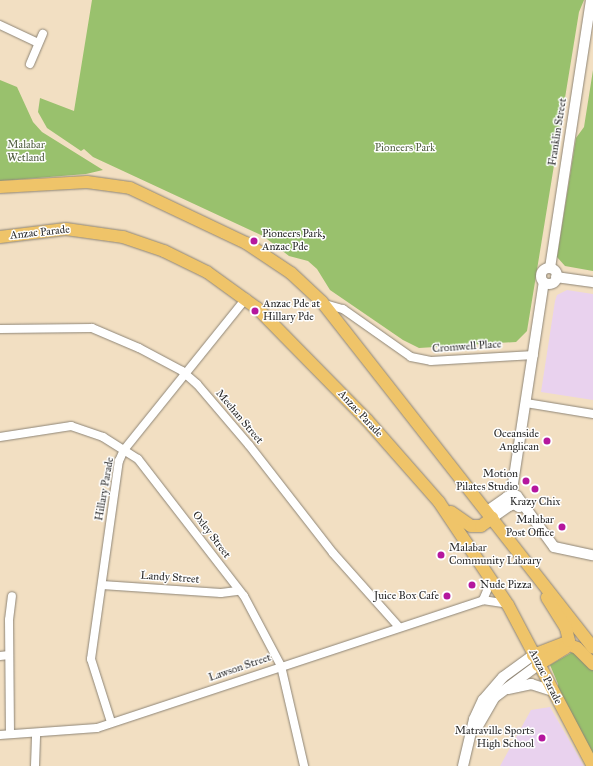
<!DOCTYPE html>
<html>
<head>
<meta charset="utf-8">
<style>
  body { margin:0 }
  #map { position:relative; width:593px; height:766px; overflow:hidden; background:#f2dfc2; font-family:"IM FELL Great Primer",serif }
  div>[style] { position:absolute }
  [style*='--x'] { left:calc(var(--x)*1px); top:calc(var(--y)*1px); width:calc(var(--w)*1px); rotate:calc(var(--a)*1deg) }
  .built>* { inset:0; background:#e9d2ee }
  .green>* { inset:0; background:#99c16d }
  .roads { filter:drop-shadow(0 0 1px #8e8576) drop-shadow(0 0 1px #8e8576) }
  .minor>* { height:8px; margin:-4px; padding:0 4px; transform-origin:4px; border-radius:4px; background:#fff }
  .tertiary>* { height:10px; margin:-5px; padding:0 5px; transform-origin:5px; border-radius:5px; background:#fff }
  .tertiary>.ring { margin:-5px; padding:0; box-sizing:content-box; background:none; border:10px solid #fff; border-radius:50% }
  .primary>* { height:12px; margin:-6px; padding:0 6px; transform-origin:6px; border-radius:6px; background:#efc469 }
  .dots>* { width:11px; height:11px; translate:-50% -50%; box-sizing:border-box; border:2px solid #fff; border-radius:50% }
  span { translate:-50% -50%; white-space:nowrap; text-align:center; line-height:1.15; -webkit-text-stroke:3px #fff; paint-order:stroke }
  .street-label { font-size:11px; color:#2b2b2b }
  .park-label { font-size:11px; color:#526042 }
  .poi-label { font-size:11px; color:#2b2b2b }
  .left { translate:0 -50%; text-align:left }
  .right { translate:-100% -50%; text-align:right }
</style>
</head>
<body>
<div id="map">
  <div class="built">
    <i style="clip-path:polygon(567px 290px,593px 294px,593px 400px,541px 392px,555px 301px,557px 295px)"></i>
    <i style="clip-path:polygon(550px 707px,584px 766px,500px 766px,531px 710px)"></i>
  </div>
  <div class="green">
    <i style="clip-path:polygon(92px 0,584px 0,579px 12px,527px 331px,516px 342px,419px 348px,403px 340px,330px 290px,317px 269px,308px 261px,289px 256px,263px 236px,93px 157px,84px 149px,81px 151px,47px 128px,38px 112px,40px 98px,74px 111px)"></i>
    <i style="clip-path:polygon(593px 70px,593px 271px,565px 266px,557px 257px,576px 138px,584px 127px)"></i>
    <i style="clip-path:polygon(0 80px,17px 87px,33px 122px,42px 132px,103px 170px,86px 174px,0 181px)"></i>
    <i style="clip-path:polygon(576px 650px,593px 669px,593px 757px,558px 688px,558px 684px,550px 665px)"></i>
  </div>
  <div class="roads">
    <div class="minor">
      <i style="--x:0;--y:25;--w:42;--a:25.3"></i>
      <i style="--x:30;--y:64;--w:33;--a:-67"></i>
      <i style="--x:325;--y:304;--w:19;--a:16"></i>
      <i style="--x:343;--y:309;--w:83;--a:35.2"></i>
      <i style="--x:411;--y:357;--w:20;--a:11"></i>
      <i style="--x:431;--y:361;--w:103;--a:-3.3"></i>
      <i style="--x:0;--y:329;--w:92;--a:-0.6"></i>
      <i style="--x:92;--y:328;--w:51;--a:23.1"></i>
      <i style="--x:139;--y:348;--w:49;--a:28.1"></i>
      <i style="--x:182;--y:371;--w:20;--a:41"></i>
      <i style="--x:197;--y:384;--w:80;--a:49.6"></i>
      <i style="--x:249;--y:445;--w:137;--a:52.1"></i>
      <i style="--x:333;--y:553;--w:99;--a:48.3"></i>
      <i style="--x:526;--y:403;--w:68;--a:9.3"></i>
      <i style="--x:0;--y:437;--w:72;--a:-8.8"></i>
      <i style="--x:71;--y:426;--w:34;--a:19"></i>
      <i style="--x:103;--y:437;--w:41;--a:32.2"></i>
      <i style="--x:138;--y:459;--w:173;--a:52.3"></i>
      <i style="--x:244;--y:596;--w:79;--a:62.1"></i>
      <i style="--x:281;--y:666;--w:103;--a:77"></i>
      <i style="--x:102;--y:585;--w:119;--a:3.8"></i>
      <i style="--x:221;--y:593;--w:16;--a:-7"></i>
      <i style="--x:483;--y:600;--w:23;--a:-67"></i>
      <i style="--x:0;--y:656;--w:9;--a:-6"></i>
      <i style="--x:111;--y:722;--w:66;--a:-107.6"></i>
      <i style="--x:91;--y:659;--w:200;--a:-82"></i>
      <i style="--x:119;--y:461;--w:12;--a:-66"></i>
      <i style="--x:124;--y:450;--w:195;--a:-51.2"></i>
      <i style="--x:10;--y:734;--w:114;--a:-90.5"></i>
      <i style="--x:9;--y:620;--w:24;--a:-83"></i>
      <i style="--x:0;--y:735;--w:97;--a:-4.1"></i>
      <i style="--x:97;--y:728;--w:407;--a:-18.3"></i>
      <i style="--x:483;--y:600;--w:25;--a:9"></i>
      <i style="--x:35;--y:766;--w:32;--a:-88"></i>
    </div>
    <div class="tertiary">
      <i style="--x:550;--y:268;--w:271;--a:-81.3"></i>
      <i class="ring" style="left:541px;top:268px;width:6px;height:6px"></i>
      <i style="--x:556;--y:277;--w:37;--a:8"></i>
      <i style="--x:514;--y:504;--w:14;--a:-98"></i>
      <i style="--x:512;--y:490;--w:210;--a:-81.3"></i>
      <i style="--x:487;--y:511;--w:24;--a:-35"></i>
      <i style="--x:507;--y:497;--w:10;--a:-6"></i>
      <i style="--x:517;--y:496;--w:63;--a:54"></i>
      <i style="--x:554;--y:547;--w:40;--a:12"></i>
      <i style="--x:492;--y:518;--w:21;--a:-35"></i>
      <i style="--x:509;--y:506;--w:5;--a:-22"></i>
      <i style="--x:514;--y:504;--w:6;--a:31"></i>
      <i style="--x:508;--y:689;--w:24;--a:-12"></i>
      <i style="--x:531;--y:684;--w:22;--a:18"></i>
      <i style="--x:478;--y:726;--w:34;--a:-60"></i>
      <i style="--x:495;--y:697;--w:54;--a:-36.7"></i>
      <i style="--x:463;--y:766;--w:48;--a:-76.8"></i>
      <i style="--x:474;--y:719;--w:21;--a:-65"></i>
      <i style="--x:483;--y:700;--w:30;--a:-49"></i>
      <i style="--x:503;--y:677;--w:37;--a:-36"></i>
    </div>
    <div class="primary">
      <i style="--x:0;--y:187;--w:87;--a:-3.3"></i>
      <i style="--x:87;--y:182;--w:43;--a:7.9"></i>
      <i style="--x:130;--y:188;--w:128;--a:25.4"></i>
      <i style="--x:246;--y:243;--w:54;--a:33.7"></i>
      <i style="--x:291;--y:273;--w:42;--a:43.1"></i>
      <i style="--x:322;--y:302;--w:439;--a:51.9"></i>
      <i style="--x:0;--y:237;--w:66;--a:-6.9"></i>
      <i style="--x:66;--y:229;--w:58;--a:8"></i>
      <i style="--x:123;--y:237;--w:43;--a:18.9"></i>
      <i style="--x:164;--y:251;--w:48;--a:26"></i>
      <i style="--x:207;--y:272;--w:62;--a:35.8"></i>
      <i style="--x:257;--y:308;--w:157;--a:45.5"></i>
      <i style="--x:367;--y:420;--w:109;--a:48.7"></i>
      <i style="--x:439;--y:502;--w:124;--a:56.2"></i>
      <i style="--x:508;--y:605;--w:182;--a:62.2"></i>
      <i style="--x:451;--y:512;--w:24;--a:35"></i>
      <i style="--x:471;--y:526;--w:10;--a:0"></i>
      <i style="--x:481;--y:526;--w:14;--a:-36"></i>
      <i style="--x:533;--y:655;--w:34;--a:-21"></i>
      <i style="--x:565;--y:643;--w:13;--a:23"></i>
      <i style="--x:577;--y:648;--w:23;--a:45"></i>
      <i style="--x:538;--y:665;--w:32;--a:-32"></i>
      <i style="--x:565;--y:648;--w:8;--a:-60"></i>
      <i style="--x:569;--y:641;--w:13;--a:-103"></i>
      <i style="--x:566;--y:628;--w:36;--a:-122"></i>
    </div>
  </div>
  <div class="dots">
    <i style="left:254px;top:241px;background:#b5179e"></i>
    <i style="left:255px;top:311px;background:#b5179e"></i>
    <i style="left:547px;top:441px;background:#b5179e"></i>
    <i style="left:526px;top:481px;background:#b5179e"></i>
    <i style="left:535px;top:489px;background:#b5179e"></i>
    <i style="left:562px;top:527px;background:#b5179e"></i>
    <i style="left:441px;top:555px;background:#b5179e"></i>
    <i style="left:472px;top:585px;background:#b5179e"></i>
    <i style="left:447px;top:596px;background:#b5179e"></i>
    <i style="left:542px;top:738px;background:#b5179e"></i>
  </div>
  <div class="street-label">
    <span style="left:558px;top:132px;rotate:-81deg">Franklin Street</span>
    <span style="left:40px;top:233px;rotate:-6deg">Anzac Parade</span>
    <span style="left:467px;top:347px;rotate:-4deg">Cromwell Place</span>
    <span style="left:360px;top:414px;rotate:47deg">Anzac Parade</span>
    <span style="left:239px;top:417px;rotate:50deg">Meehan Street</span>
    <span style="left:105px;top:489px;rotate:-80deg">Hillary Parade</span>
    <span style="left:211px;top:535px;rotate:53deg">Oxley Street</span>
    <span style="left:170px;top:578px;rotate:4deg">Landy Street</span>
    <span style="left:240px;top:668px;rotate:-19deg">Lawson Street</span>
    <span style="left:545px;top:677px;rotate:63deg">Anzac Parade</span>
  </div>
  <div class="park-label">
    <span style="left:26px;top:152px">Malabar<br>Wetland</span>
    <span style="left:405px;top:148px">Pioneers Park</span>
  </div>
  <div class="poi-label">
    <span class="left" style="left:262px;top:241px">Pioneers Park,<br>Anzac Pde</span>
    <span class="left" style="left:263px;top:311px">Anzac Pde at<br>Hillary Pde</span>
    <span class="right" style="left:539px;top:441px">Oceanside<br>Anglican</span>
    <span class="right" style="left:518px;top:481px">Motion<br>Pilates Studio</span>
    <span style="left:535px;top:502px">Krazy Chix</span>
    <span class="right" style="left:554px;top:527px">Malabar<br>Post Office</span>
    <span class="left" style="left:449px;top:555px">Malabar<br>Community Library</span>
    <span class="left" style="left:480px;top:585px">Nude Pizza</span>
    <span class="right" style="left:439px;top:596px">Juice Box Cafe</span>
    <span class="right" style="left:534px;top:738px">Matraville Sports<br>High School</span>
  </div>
</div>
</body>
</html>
